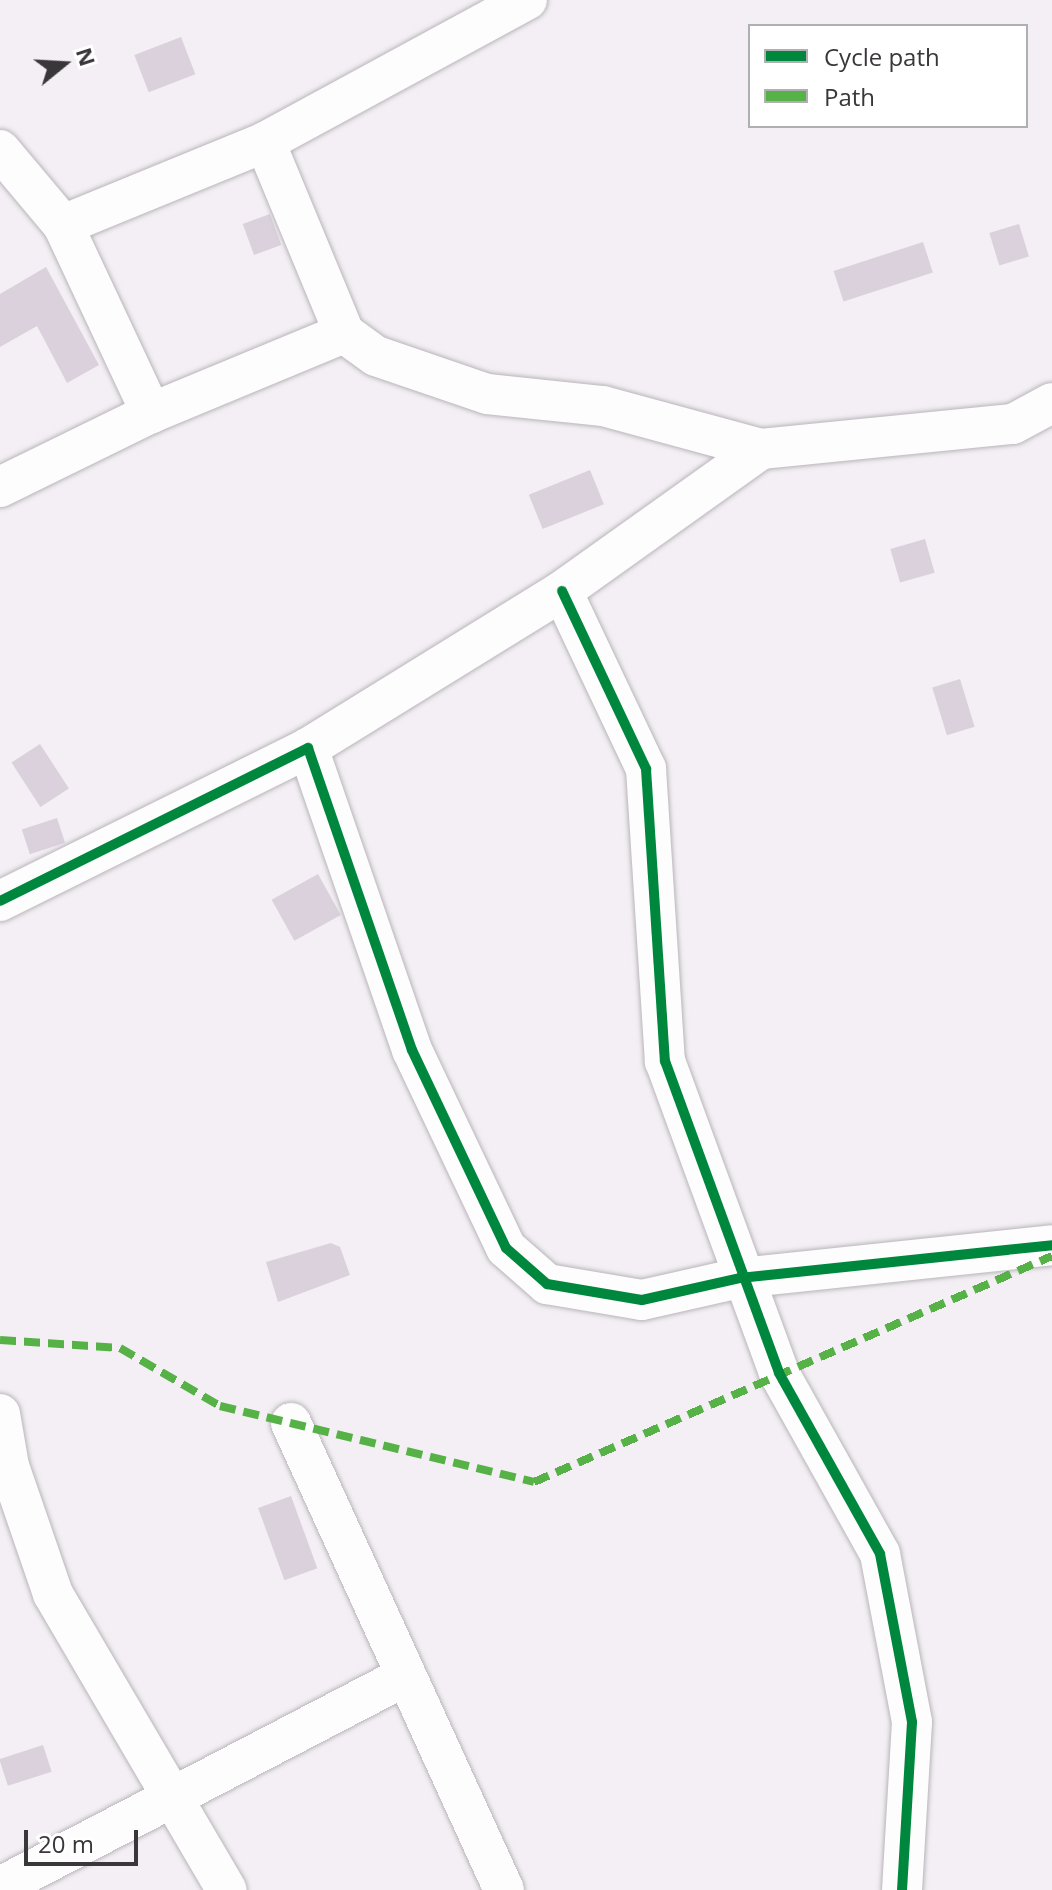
<!DOCTYPE html>
<html>
<head>
<meta charset="utf-8">
<style>
  body { margin:0 }
  #map { position:relative; width:1052px; height:1890px; overflow:hidden; background:#f3eff4; font-family:"Open Sans",sans-serif }
  div>[style] { position:absolute }
  [style*='--x'] { left:calc(var(--x)*1px); top:calc(var(--y)*1px); width:calc(var(--w)*1px); rotate:calc(var(--a)*1deg) }
  .building>* { inset:0; background:#dad1dd; transform-origin:0 0 }
  .roads { filter:drop-shadow(0 0 2px #b9b5ba) drop-shadow(0 0 2px #b9b5ba) }
  .minor>* { height:40px; margin:-20px; padding:0 20px; transform-origin:20px; border-radius:20px; background:#fdfdfd }
  .quiet>* { height:8px; margin-top:-4px; transform-origin:0; background:repeating-linear-gradient(90deg,#56b246 0 16px,transparent 0 24px) }
  .cycleway>* { height:10px; margin:-5px; padding:0 5px; transform-origin:5px; border-radius:5px; background:#00873e }
  span { translate:-50% -50%; white-space:nowrap; text-align:center; line-height:1.15; -webkit-text-stroke:7px #fff; paint-order:stroke }
  .legend { position:absolute; left:748px; top:24px; width:280px; height:104px; box-sizing:border-box; background:#fff; border:2px solid #b0afb1; margin:0; padding:10px 14px; list-style:none; font-size:24px; color:#3a373b }
  .legend li { display:flex; align-items:center; gap:16px; height:40px }
  .legend b { width:40px; border:2px solid #b0afb1 }
  .north { position:absolute; left:24px; top:24px; width:80px; height:80px; -webkit-text-stroke:6px #fff; paint-order:stroke; rotate:72deg; font-size:22px; font-weight:700; line-height:32px; text-align:center; color:#3a373b }
  .north::after { content:''; display:block; margin:auto; width:28px; height:36px; background:#3a373b; clip-path:polygon(50% 0,100% 100%,50% 72%,0 100%) }
  .scale { position:absolute; left:24px; top:1830px; width:114px; height:36px; box-sizing:border-box; border:4px solid #3a373b; border-top:0; padding-left:10px; font-size:24px; line-height:28px; white-space:nowrap; color:#3a373b; -webkit-text-stroke:6px #fff; paint-order:stroke }
</style>
</head>
<body>
<div id="map">
  <div class="building">
    <i style="left:181px;top:37px;width:40px;height:50px;rotate:69deg"></i>
    <i style="left:270px;top:214px;width:33px;height:29px;rotate:70deg"></i>
    <i style="left:1019px;top:224px;width:34px;height:31px;rotate:73deg"></i>
    <i style="left:923px;top:242px;width:32px;height:94px;rotate:72deg"></i>
    <i style="clip-path:polygon(46px 267px,99px 365px,67px 383px,37px 326px,0 347px,0 294px)"></i>
    <i style="left:590px;top:470px;width:37px;height:66px;rotate:68deg"></i>
    <i style="left:925px;top:539px;width:35px;height:36px;rotate:74deg"></i>
    <i style="left:960px;top:679px;width:50px;height:29px;rotate:73deg"></i>
    <i style="left:40px;top:744px;width:53px;height:34px;rotate:57deg"></i>
    <i style="left:57px;top:818px;width:26px;height:37px;rotate:72deg"></i>
    <i style="left:318px;top:874px;width:47px;height:53px;rotate:61deg"></i>
    <i style="clip-path:polygon(331px 1243px,340px 1247px,350px 1275px,278px 1302px,266px 1262px)"></i>
    <i style="left:291px;top:1496px;width:77px;height:35px;rotate:70deg"></i>
    <i style="left:43px;top:1745px;width:28px;height:46px;rotate:72deg"></i>
  </div>
  <div class="roads">
    <div class="minor">
      <i style="--x:265;--y:142;--w:207;--a:67.5"></i>
      <i style="--x:344;--y:333;--w:39;--a:36"></i>
      <i style="--x:376;--y:356;--w:117;--a:18.9"></i>
      <i style="--x:487;--y:394;--w:117;--a:5.9"></i>
      <i style="--x:603;--y:406;--w:164;--a:15.2"></i>
      <i style="--x:761;--y:449;--w:253;--a:-5.7"></i>
      <i style="--x:1013;--y:424;--w:44;--a:-28.3"></i>
      <i style="--x:0;--y:150;--w:98;--a:50"></i>
      <i style="--x:63;--y:225;--w:208;--a:64.9"></i>
      <i style="--x:63;--y:225;--w:218;--a:-22.3"></i>
      <i style="--x:265;--y:142;--w:298;--a:-28.5"></i>
      <i style="--x:0;--y:487;--w:168;--a:-26.1"></i>
      <i style="--x:151;--y:413;--w:209;--a:-22.5"></i>
      <i style="--x:562;--y:591;--w:197;--a:64.7"></i>
      <i style="--x:646;--y:769;--w:293;--a:86.3"></i>
      <i style="--x:665;--y:1061;--w:332;--a:69.9"></i>
      <i style="--x:779;--y:1373;--w:207;--a:60.8"></i>
      <i style="--x:880;--y:1554;--w:171;--a:79.2"></i>
      <i style="--x:912;--y:1722;--w:168;--a:93.4"></i>
      <i style="--x:308;--y:748;--w:299;--a:-31.7"></i>
      <i style="--x:562;--y:591;--w:244;--a:-35.5"></i>
      <i style="--x:0;--y:901;--w:344;--a:-26.4"></i>
      <i style="--x:308;--y:748;--w:319;--a:71"></i>
      <i style="--x:412;--y:1050;--w:219;--a:64.6"></i>
      <i style="--x:506;--y:1248;--w:55;--a:41.3"></i>
      <i style="--x:547;--y:1284;--w:96;--a:9.6"></i>
      <i style="--x:642;--y:1300;--w:100;--a:-12.7"></i>
      <i style="--x:740;--y:1278;--w:314;--a:-6"></i>
      <i style="--x:0;--y:1414;--w:53;--a:80.2"></i>
      <i style="--x:9;--y:1466;--w:135;--a:71"></i>
      <i style="--x:53;--y:1594;--w:343;--a:59.6"></i>
      <i style="--x:291;--y:1423;--w:513;--a:65.48"></i>
      <i style="--x:0;--y:1887;--w:457;--a:-27.5"></i>
    </div>
  </div>
  <div class="quiet">
    <i style="--x:0;--y:1340;--w:120;--a:3.8"></i>
    <i style="--x:120;--y:1348;--w:116;--a:30.1"></i>
    <i style="--x:220;--y:1406;--w:323;--a:13.6"></i>
    <i style="--x:534;--y:1482;--w:565;--a:-23.57"></i>
  </div>
  <div class="cycleway">
    <i style="--x:562;--y:591;--w:197;--a:64.7"></i>
    <i style="--x:646;--y:769;--w:293;--a:86.3"></i>
    <i style="--x:665;--y:1061;--w:332;--a:69.9"></i>
    <i style="--x:779;--y:1373;--w:207;--a:60.8"></i>
    <i style="--x:880;--y:1554;--w:171;--a:79.2"></i>
    <i style="--x:912;--y:1722;--w:168;--a:93.4"></i>
    <i style="--x:0;--y:901;--w:344;--a:-26.4"></i>
    <i style="--x:308;--y:748;--w:319;--a:71"></i>
    <i style="--x:412;--y:1050;--w:219;--a:64.6"></i>
    <i style="--x:506;--y:1248;--w:55;--a:41.3"></i>
    <i style="--x:547;--y:1284;--w:96;--a:9.6"></i>
    <i style="--x:642;--y:1300;--w:100;--a:-12.7"></i>
    <i style="--x:740;--y:1278;--w:314;--a:-6"></i>
  </div>
  <ul class="legend">
  <li><b style="height:10px;background:#00873e"></b>Cycle path</li>
  <li><b style="height:10px;background:#56b246"></b>Path</li>
  </ul>
  <div class="north">N</div>
  <div class="scale">20 m</div>
</div>
</body>
</html>
